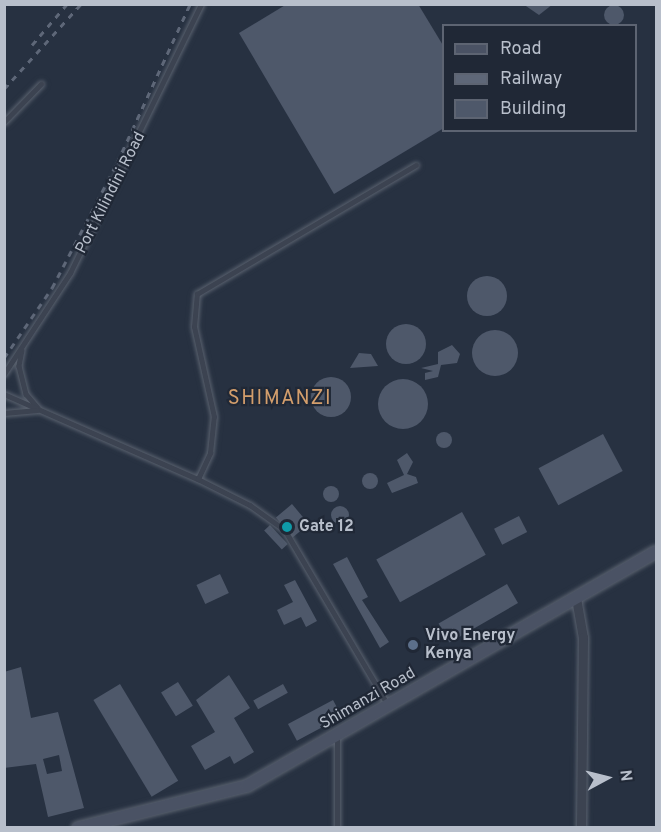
<!DOCTYPE html>
<html>
<head>
<meta charset="utf-8">
<style>
  body { margin:0 }
  #map { position:relative; width:661px; height:832px; overflow:hidden; background:#273141; font-family:Overpass,sans-serif }
  div>[style] { position:absolute }
  [style*='--x'] { left:calc(var(--x)*1px); top:calc(var(--y)*1px); width:calc(var(--w)*1px); rotate:calc(var(--a)*1deg) }
  .building>* { inset:0; background:#4e586a; transform-origin:0 0 }
  .round { border-radius:50% }
  .roads { filter:drop-shadow(0 0 2px #59616e) drop-shadow(0 0 2px #59616e) }
  .service>* { height:4.5px; margin:-2.25px; padding:0 2.25px; transform-origin:2.25px; border-radius:2.25px; background:#3c4351 }
  .minor>* { height:9px; margin:-4.5px; padding:0 4.5px; transform-origin:4.5px; border-radius:4.5px; background:#3c4351 }
  .secondary>* { height:12px; margin:-6px; padding:0 6px; transform-origin:6px; border-radius:6px; background:#4a5264 }
  .rail>* { height:3px; margin-top:-1.5px; transform-origin:0; background:repeating-linear-gradient(90deg,#5e6778 0 6px,transparent 0 12px) }
  .dots>* { width:16px; height:16px; translate:-50% -50%; box-sizing:border-box; border:3px solid #202836; border-radius:50% }
  span { translate:-50% -50%; white-space:nowrap; text-align:center; line-height:1.15; -webkit-text-stroke:4.5px #202836; paint-order:stroke }
  .street-label { font-size:16px; color:#b8bfcb }
  .poi-label { font-size:16px; color:#b8bfcb; font-weight:700 }
  .left { translate:0 -50%; text-align:left }
  .quarter-label { font-size:20px; color:#d39e6c; letter-spacing:1.5px }
  .frame { position:absolute; inset:0; border:6px solid #b8bfcb; pointer-events:none }
  .legend { position:absolute; left:442px; top:24px; width:195px; height:108px; box-sizing:border-box; background:#202836; border:2px solid #5d6472; margin:0; padding:8px 10px; list-style:none; font-size:18px; color:#b8bfcb }
  .legend li { display:flex; align-items:center; gap:12px; height:30px }
  .legend b { width:30px; border:2px solid #5d6472 }
  .north { position:absolute; left:577px; top:748px; width:60px; height:60px; -webkit-text-stroke:4px #202836; paint-order:stroke; rotate:83deg; font-size:16px; font-weight:700; line-height:24px; text-align:center; color:#b8bfcb }
  .north::after { content:''; display:block; margin:auto; width:21px; height:27px; background:#b8bfcb; clip-path:polygon(50% 0,100% 100%,50% 72%,0 100%) }
</style>
</head>
<body>
<div id="map">
  <div class="building">
    <i style="clip-path:polygon(287px 4px,418px 4px,444px 47px,444px 128px,334px 194px,239px 33px)"></i>
    <i style="clip-path:polygon(523px 4px,553px 4px,539px 15px)"></i>
    <i class="round" style="left:604px;top:5px;width:20px;height:20px"></i>
    <i class="round" style="left:467px;top:276px;width:40px;height:40px"></i>
    <i class="round" style="left:386px;top:324px;width:40px;height:40px"></i>
    <i class="round" style="left:472px;top:330px;width:46px;height:46px"></i>
    <i style="clip-path:polygon(452px 345px,460px 354px,457px 363px,441px 365px,438px 377px,425px 380px,425px 373px,433px 371px,421px 368px,438px 364px,438px 352px)"></i>
    <i style="clip-path:polygon(359px 353px,371px 354px,378px 366px,350px 368px)"></i>
    <i class="round" style="left:311px;top:377px;width:40px;height:40px"></i>
    <i class="round" style="left:378px;top:379px;width:50px;height:50px"></i>
    <i class="round" style="left:436px;top:432px;width:16px;height:16px"></i>
    <i style="left:603px;top:434px;width:42px;height:73px;rotate:62deg"></i>
    <i style="clip-path:polygon(407px 453px,413px 462px,407px 474px,416px 477px,418px 483px,392px 493px,387px 483px,404px 475px,397px 460px)"></i>
    <i class="round" style="left:362px;top:473px;width:16px;height:16px"></i>
    <i class="round" style="left:323px;top:486px;width:16px;height:16px"></i>
    <i style="left:292px;top:504px;width:26px;height:21px;rotate:50deg"></i>
    <i class="round" style="left:331px;top:506px;width:18px;height:18px"></i>
    <i style="left:462px;top:512px;width:49px;height:98px;rotate:61deg"></i>
    <i style="left:519px;top:516px;width:18px;height:28px;rotate:63deg"></i>
    <i style="left:270px;top:525px;width:26px;height:8px;rotate:47deg"></i>
    <i style="clip-path:polygon(347px 557px,368px 597px,362px 600px,389px 642px,380px 648px,333px 564px)"></i>
    <i style="left:220px;top:574px;width:21px;height:26px;rotate:65deg"></i>
    <i style="clip-path:polygon(295px 580px,317px 621px,306px 627px,301px 617px,284px 625px,277px 610px,293px 602px,284px 585px)"></i>
    <i style="left:507px;top:584px;width:22px;height:79px;rotate:60deg"></i>
    <i style="clip-path:polygon(evenodd,21px 667px,31px 718px,58px 712px,84px 808px,48px 817px,36px 764px,4px 768px,4px 672px,21px 667px,59px 755px,62px 771px,47px 774px,43px 759px,59px 755px)"></i>
    <i style="clip-path:polygon(229px 675px,250px 708px,234px 718px,254px 752px,234px 764px,230px 756px,205px 770px,191px 746px,215px 732px,196px 700px)"></i>
    <i style="left:178px;top:682px;width:28px;height:20px;rotate:58deg"></i>
    <i style="left:120px;top:684px;width:113px;height:31px;rotate:59deg"></i>
    <i style="left:283px;top:684px;width:10px;height:34px;rotate:61deg"></i>
    <i style="left:333px;top:700px;width:19px;height:51px;rotate:62deg"></i>
  </div>
  <div class="roads">
    <div class="service">
      <i style="--x:4;--y:122;--w:53;--a:-45.8"></i>
      <i style="--x:22;--y:350;--w:16;--a:101"></i>
      <i style="--x:19;--y:366;--w:29;--a:76"></i>
      <i style="--x:26;--y:394;--w:18;--a:49"></i>
      <i style="--x:4;--y:374;--w:121;--a:-56.8"></i>
      <i style="--x:70;--y:273;--w:299;--a:-64"></i>
      <i style="--x:4;--y:394;--w:212;--a:23.7"></i>
      <i style="--x:198;--y:479;--w:58;--a:26.6"></i>
      <i style="--x:250;--y:505;--w:43;--a:35.5"></i>
      <i style="--x:285;--y:530;--w:201;--a:59.5"></i>
      <i style="--x:4;--y:413;--w:33;--a:-5"></i>
      <i style="--x:198;--y:479;--w:29;--a:-65"></i>
      <i style="--x:210;--y:453;--w:36;--a:-84"></i>
      <i style="--x:214;--y:417;--w:92;--a:-102.5"></i>
      <i style="--x:194;--y:327;--w:33;--a:-85"></i>
      <i style="--x:197;--y:294;--w:254;--a:-30.5"></i>
      <i style="--x:337;--y:828;--w:92;--a:-90"></i>
    </div>
    <div class="minor">
      <i style="--x:576;--y:598;--w:40;--a:80"></i>
      <i style="--x:583;--y:637;--w:191;--a:90.6"></i>
    </div>
    <div class="secondary">
      <i style="--x:78;--y:828;--w:174;--a:-14"></i>
      <i style="--x:247;--y:786;--w:471;--a:-29.8"></i>
    </div>
  </div>
  <div class="rail">
    <i style="--x:32;--y:45;--w:54;--a:-49.5"></i>
    <i style="--x:4;--y:89;--w:115;--a:-47.8"></i>
    <i style="--x:4;--y:358;--w:85;--a:-55.6"></i>
    <i style="--x:52;--y:288;--w:141;--a:-62.5"></i>
    <i style="--x:117;--y:163;--w:175;--a:-65.3"></i>
  </div>
  <div class="dots">
    <i style="left:287px;top:527px;background:#0f9aa8"></i>
    <i style="left:413px;top:645px;background:#5c6f8a"></i>
  </div>
  <div class="street-label">
    <span style="left:111px;top:193px;rotate:-63deg">Port Kilindini Road</span>
    <span style="left:368px;top:699px;rotate:-30deg">Shimanzi Road</span>
  </div>
  <div class="poi-label">
    <span class="left" style="left:299px;top:527px">Gate 12</span>
    <span class="left" style="left:425px;top:645px">Vivo Energy<br>Kenya</span>
  </div>
  <div class="quarter-label">
    <span style="left:280px;top:399px">SHIMANZI</span>
  </div>
  <div class="frame"></div>
  <ul class="legend">
  <li><b style="height:8px;background:#4a5264"></b>Road</li>
  <li><b style="height:8px;background:#5e6778"></b>Railway</li>
  <li><b style="height:16px;background:#4e586a"></b>Building</li>
  </ul>
  <div class="north">N</div>
</div>
</body>
</html>
